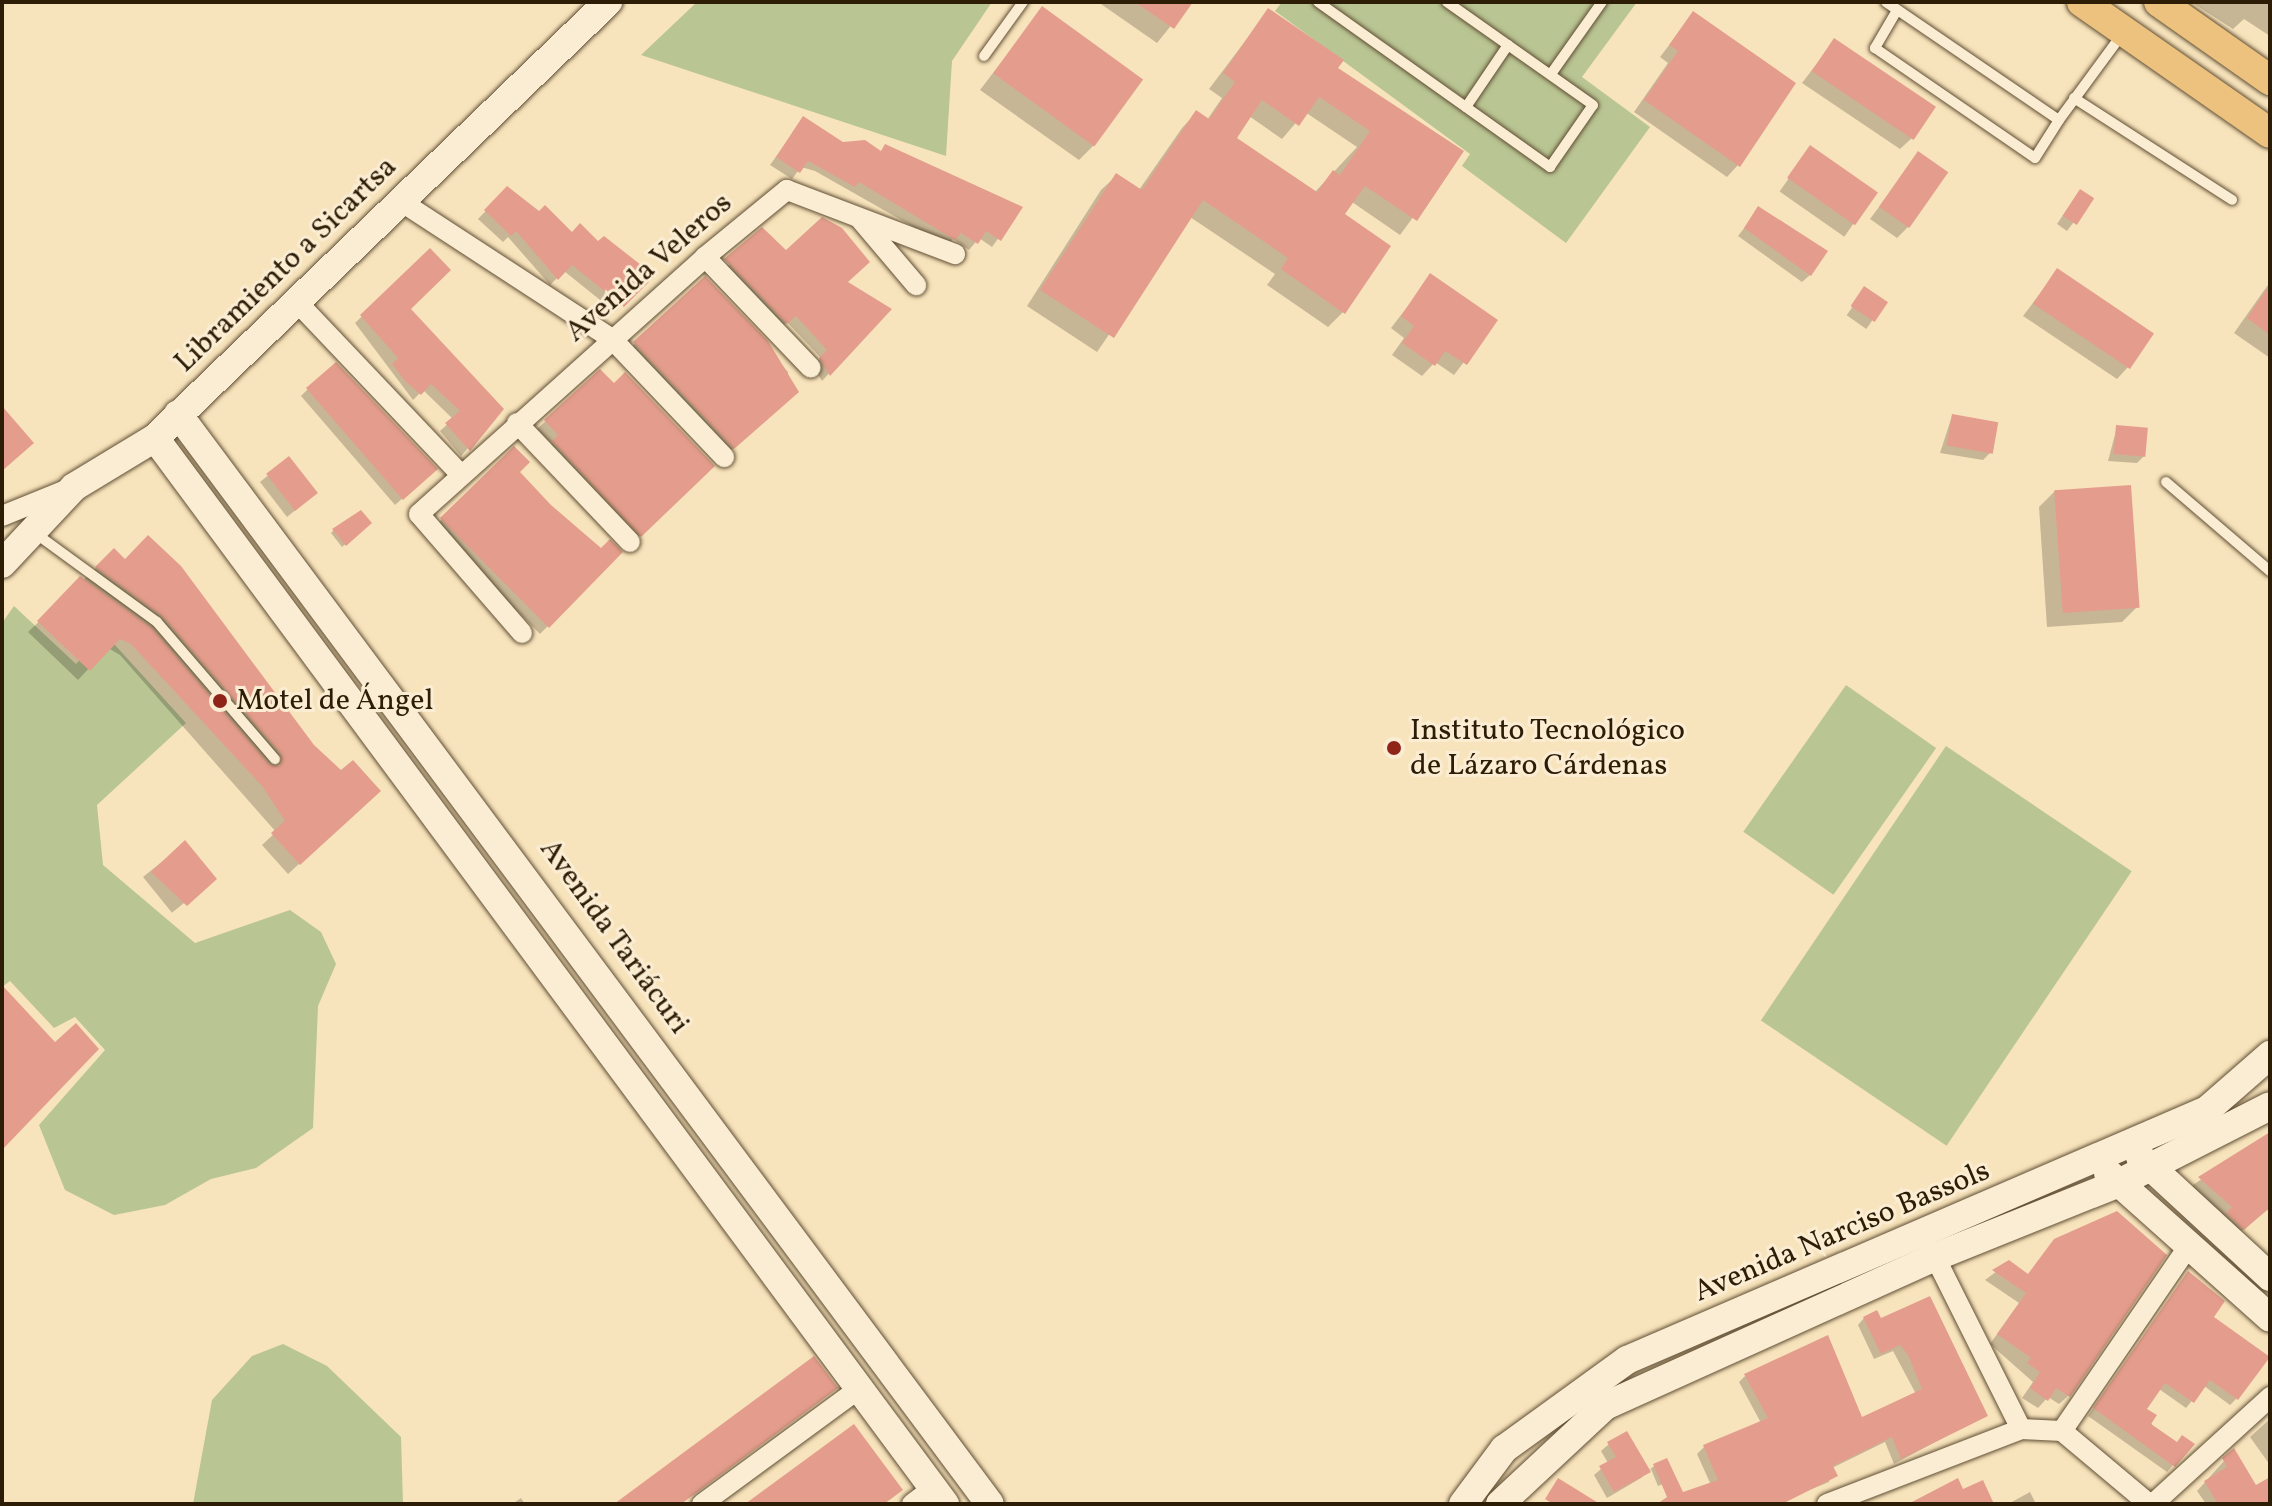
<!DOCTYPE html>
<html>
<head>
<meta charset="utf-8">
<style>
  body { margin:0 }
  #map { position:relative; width:2272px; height:1506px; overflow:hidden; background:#f8e4bc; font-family:Vollkorn,serif }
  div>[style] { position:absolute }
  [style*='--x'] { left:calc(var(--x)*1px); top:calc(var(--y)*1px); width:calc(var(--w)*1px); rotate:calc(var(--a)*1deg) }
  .green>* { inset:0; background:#b9c593; transform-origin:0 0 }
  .shadow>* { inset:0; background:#0003; transform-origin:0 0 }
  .building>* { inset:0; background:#e49d8c; transform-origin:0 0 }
  .roads { filter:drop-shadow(0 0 2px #604e34) drop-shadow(0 0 2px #604e34) }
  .lane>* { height:10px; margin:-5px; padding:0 5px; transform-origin:5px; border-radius:5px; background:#faedd3 }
  .street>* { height:20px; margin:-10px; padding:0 10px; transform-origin:10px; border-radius:10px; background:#faedd3 }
  .secondary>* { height:28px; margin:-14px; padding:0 14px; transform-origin:14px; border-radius:14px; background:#faedd3 }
  .primary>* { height:30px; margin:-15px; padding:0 15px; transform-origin:15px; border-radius:15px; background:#ecc27e }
  .dots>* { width:22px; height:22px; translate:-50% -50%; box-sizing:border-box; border:4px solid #faedd3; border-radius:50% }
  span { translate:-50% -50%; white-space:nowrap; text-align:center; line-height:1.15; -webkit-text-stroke:6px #faedd3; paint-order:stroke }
  .street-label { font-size:30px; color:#2d1c06 }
  .poi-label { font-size:30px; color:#2d1c06 }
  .left { translate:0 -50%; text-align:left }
  .frame { position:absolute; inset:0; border:4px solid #2d1c06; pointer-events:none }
</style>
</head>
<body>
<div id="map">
  <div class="green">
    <i style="clip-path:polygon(697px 2px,992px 2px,952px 61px,946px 156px,641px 55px)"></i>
    <i style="clip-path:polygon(1282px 2px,1637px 2px,1582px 77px,1650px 127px,1566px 243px,1462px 166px,1470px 154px,1275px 11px)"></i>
    <i style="clip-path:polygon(14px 606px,76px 664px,105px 634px,186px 723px,97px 805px,103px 865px,195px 943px,290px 910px,321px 932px,336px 964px,318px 1006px,313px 1128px,256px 1168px,211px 1179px,165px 1205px,114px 1215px,65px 1190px,39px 1125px,105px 1050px,75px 1017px,54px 1028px,10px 981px,2px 987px,2px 623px)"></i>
    <i style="left:1846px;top:685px;width:110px;height:179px;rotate:35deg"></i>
    <i style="left:1946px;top:746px;width:224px;height:331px;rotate:34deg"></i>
    <i style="clip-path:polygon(283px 1344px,327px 1366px,401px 1437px,403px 1504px,193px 1504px,212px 1400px,252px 1356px)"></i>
  </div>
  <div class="shadow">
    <i style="clip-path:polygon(1098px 2px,1190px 2px,1157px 43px)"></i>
    <i style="clip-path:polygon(2191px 2px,2270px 2px,2270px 36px,2244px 19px,2233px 29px)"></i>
    <i style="clip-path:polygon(1042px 9px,1094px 145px,1079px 160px,980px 90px)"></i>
    <i style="clip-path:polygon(evenodd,1268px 11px,1336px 68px,1461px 152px,1400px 235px,1352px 202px,1343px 215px,1343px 312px,1328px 327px,1267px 285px,1275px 274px,1190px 217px,1097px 352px,1027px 306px,1101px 190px,1116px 176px,1139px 190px,1182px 128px,1196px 113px,1207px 120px,1222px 98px,1209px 89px,1268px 11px,1305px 112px,1357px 147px,1314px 193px,1234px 138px,1249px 116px,1282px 139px,1305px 112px)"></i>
    <i style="clip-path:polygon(1693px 14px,1738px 165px,1727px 177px,1634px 112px,1668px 63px,1660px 57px)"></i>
    <i style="clip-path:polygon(1834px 41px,1912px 138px,1900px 149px,1802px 83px)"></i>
    <i style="clip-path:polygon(803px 119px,843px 144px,1020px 208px,992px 247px,979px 238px,969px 250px,953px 239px,947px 246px,815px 171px,801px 167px,792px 179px,770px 165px)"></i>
    <i style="left:1810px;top:148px;width:79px;height:53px;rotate:35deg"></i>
    <i style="clip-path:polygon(1919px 153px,1909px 226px,1897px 238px,1870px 219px)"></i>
    <i style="clip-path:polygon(507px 189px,572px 235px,652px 276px,615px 312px,564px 271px,550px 285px,508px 237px,503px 242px,478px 219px)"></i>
    <i style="clip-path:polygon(2074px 199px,2091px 199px,2067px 231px,2057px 224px)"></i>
    <i style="clip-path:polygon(1759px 209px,1810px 275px,1802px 282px,1738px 236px)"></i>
    <i style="clip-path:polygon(430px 251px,408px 309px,502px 409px,461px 456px,440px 431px,453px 419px,423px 390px,413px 400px,355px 323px)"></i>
    <i style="clip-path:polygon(786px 253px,889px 309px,822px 381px,813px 366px,821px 358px,787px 322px,779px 330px,719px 267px)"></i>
    <i style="clip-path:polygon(2057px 271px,2128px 367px,2117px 379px,2023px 316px)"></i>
    <i style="clip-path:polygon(1431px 276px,1495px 321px,1454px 375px,1435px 362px,1422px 376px,1392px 355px,1404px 338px,1391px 328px)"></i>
    <i style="clip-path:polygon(705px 279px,788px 372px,789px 399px,726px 455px,627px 351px)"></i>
    <i style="clip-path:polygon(2270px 282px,2270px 358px,2234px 333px)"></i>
    <i style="left:1865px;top:289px;width:24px;height:32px;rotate:35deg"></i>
    <i style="clip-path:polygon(600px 372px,712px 466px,632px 543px,546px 450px,552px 444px,537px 429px)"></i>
    <i style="clip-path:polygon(308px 389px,428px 476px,395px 505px,301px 396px)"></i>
    <i style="clip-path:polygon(1952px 416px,1990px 453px,1983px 460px,1940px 453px)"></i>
    <i style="clip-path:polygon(2117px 427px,2144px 456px,2137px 463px,2108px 461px)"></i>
    <i style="clip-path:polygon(514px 449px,517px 472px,550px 506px,601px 550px,620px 552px,540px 634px,434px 527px)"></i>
    <i style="clip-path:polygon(288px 459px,308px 500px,287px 517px,260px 482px)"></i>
    <i style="clip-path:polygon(2055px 491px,2137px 607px,2122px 622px,2047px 627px,2039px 507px)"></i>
    <i style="clip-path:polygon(369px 523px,342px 547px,331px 533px,334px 530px)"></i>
    <i style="clip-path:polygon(114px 551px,368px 801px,288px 874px,262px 845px,276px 832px,120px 655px,108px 648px,78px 680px,28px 632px)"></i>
    <i style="left:185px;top:843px;width:46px;height:54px;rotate:51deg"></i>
    <i style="clip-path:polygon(2270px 1133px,2270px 1208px,2234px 1237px,2190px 1187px)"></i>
    <i style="clip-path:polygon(2008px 1263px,2027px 1275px,2068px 1396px,2059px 1404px,2048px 1397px,2038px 1408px,2022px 1398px,2033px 1382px,1990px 1344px,2019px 1303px,1985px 1280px)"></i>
    <i style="clip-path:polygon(2188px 1273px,2236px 1399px,2230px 1405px,2204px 1386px,2186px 1408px,2159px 1389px,2144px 1409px,2173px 1465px,2167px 1472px,2088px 1416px)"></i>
    <i style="clip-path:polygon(1864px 1318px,1880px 1321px,1986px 1415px,1894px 1464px,1885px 1442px,1832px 1468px,1829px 1482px,1775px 1504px,1669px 1504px,1711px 1485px,1697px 1454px,1704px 1447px,1761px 1423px,1739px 1382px,1746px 1375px,1861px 1420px,1916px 1394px,1893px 1351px,1874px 1359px,1858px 1325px)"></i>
    <i style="clip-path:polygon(2270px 1419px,2270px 1465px,2250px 1437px)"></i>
    <i style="clip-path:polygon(1609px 1444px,1648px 1471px,1654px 1466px,1666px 1460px,1671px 1481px,1658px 1486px,1651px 1469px,1641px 1478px,1607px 1498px,1594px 1475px,1608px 1463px,1601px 1451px)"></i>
    <i style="clip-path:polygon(2233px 1451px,2255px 1488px,2270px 1478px,2270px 1504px,2206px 1504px,2197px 1491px)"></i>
    <i style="clip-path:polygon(2030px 1492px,2036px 1504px,2008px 1504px)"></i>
    <i style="clip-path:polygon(521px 1498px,525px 1504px,512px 1504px)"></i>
  </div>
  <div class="building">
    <i style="clip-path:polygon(1135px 2px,1193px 2px,1174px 29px)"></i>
    <i style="left:1042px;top:6px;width:125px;height:83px;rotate:36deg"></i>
    <i style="clip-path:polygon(evenodd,1268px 8px,1344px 60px,1338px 68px,1464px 151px,1417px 221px,1365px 186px,1345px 214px,1391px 246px,1345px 314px,1281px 269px,1288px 258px,1203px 200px,1114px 338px,1040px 290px,1116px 173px,1142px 190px,1196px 110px,1209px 119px,1235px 82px,1223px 73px,1268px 8px,1319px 97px,1370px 131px,1340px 175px,1333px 170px,1317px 192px,1237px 138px,1262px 100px,1299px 126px,1319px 97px)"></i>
    <i style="clip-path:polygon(1693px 11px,1796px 83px,1740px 167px,1644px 100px,1678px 51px,1669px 45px)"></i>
    <i style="left:1834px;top:38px;width:123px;height:40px;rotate:34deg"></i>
    <i style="clip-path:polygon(803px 116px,843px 142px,865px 140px,881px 151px,885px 144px,1023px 207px,1001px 241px,986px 231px,978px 244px,961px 233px,955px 240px,859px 182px,855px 187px,808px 161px,800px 173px,776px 157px)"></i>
    <i style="left:1810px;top:145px;width:83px;height:40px;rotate:35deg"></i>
    <i style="left:1918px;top:151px;width:37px;height:68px;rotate:35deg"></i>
    <i style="clip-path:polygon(507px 186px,539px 211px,545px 205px,572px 232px,580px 223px,598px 241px,604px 236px,655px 276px,624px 307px,572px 265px,558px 280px,516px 231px,511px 236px,484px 210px)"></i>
    <i style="left:2080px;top:189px;width:17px;height:32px;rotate:33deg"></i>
    <i style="clip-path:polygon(1758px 206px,1828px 251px,1811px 276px,1744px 228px)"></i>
    <i style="clip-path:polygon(822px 217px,842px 228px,870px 262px,848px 282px,892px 309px,830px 376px,819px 358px,827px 350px,796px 316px,787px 324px,724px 259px,762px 227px,786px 250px)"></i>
    <i style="clip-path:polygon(430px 248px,451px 270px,411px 309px,504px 409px,470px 451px,445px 423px,460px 411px,431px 384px,421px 395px,405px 381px,392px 364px,398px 358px,360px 315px)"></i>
    <i style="left:2057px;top:268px;width:117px;height:43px;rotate:34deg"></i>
    <i style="clip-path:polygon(1430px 273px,1498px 320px,1467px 365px,1445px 351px,1435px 366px,1402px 343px,1414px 326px,1401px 316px)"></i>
    <i style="clip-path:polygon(705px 276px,768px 341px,799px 392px,734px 449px,633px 342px)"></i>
    <i style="clip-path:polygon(2270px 284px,2270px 335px,2247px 318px)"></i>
    <i style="left:1864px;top:286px;width:29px;height:24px;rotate:34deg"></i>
    <i style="clip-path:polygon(336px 362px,438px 469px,403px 500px,306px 388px)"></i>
    <i style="clip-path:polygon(600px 369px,614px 383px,625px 372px,715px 466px,641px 537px,552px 441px,558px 435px,544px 420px)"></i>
    <i style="clip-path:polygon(2px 406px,34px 443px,2px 471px)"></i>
    <i style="left:1952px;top:414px;width:47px;height:32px;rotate:10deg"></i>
    <i style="left:2116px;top:425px;width:32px;height:29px;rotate:5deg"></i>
    <i style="clip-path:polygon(514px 446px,530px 462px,520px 472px,551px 505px,601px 548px,610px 539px,623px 552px,549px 628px,440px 518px)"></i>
    <i style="left:289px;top:456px;width:47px;height:29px;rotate:52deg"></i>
    <i style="left:2131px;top:485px;width:123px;height:77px;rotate:86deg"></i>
    <i style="clip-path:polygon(361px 510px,372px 523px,346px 546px,332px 529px)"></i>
    <i style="clip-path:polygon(148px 535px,181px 566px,314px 745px,341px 770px,353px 760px,381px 791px,300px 865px,271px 833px,285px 821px,262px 786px,131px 644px,120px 639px,90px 671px,37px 621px,80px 576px,152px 628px,269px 764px,280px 766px,281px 754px,163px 617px,95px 567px,114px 548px,125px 559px)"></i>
    <i style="clip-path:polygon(185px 840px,217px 879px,187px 906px,151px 872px)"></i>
    <i style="clip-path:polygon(2px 985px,55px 1042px,76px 1023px,99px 1049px,2px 1150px)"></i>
    <i style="clip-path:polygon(2270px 1132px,2270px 1207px,2244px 1230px,2226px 1213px,2232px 1207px,2198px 1177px)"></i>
    <i style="clip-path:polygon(2117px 1211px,2167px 1255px,2070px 1397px,2056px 1388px,2048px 1401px,2030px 1388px,2040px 1372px,2027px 1363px,2031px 1358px,1997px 1334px,2026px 1293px,1992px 1270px,2009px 1260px,2028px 1274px,2054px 1239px)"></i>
    <i style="clip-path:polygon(2188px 1271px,2225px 1301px,2214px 1317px,2270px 1357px,2238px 1400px,2210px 1380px,2194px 1403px,2165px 1383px,2147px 1409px,2157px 1415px,2151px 1424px,2177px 1442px,2182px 1435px,2195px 1444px,2175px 1467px,2093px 1408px)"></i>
    <i style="clip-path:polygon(1930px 1296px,1988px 1416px,1901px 1459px,1892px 1437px,1833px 1466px,1838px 1476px,1782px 1504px,1657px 1504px,1667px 1497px,1653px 1464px,1667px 1458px,1683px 1492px,1718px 1480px,1703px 1445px,1768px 1418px,1744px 1374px,1828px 1335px,1862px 1417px,1922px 1389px,1908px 1355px,1900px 1345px,1881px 1354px,1863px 1317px,1877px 1310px,1881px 1318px)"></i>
    <i style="clip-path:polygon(814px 1356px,838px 1388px,692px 1496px,681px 1504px,614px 1504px)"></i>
    <i style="clip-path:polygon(854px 1424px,903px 1490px,884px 1504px,745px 1504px)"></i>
    <i style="clip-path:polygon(1627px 1431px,1651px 1472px,1614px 1492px,1599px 1466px,1616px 1457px,1607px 1442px)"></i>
    <i style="clip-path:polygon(2234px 1448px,2256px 1485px,2270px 1477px,2270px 1504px,2218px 1504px,2204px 1481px,2227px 1467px,2222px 1458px)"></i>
    <i style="clip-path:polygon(1558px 1478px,1600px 1504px,1553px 1504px,1545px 1499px)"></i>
    <i style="clip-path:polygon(1958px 1478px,1963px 1489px,1983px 1480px,1994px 1504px,1908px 1504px)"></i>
  </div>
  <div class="roads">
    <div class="lane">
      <i style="--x:1318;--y:2;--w:285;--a:35.4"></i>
      <i style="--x:1550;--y:167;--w:75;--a:-55.3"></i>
      <i style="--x:1593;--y:105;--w:179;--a:-144.8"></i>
      <i style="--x:1886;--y:2;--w:209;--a:34.3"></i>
      <i style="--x:2059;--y:120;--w:108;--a:-53.7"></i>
      <i style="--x:1896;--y:12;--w:42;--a:120.3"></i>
      <i style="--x:1875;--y:48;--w:194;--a:34.5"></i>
      <i style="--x:2035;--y:158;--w:45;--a:-57.7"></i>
      <i style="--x:984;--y:56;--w:67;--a:-54.2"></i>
      <i style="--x:1551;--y:74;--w:88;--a:-54.7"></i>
      <i style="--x:2074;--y:98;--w:188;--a:32.8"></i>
      <i style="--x:1466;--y:107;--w:75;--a:-55.9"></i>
      <i style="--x:2166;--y:482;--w:137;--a:40.6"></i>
      <i style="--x:35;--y:533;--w:151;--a:36.1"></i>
      <i style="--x:157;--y:622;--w:181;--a:49.3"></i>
    </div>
    <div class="street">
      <i style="--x:402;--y:202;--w:251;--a:33.1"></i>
      <i style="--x:612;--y:339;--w:163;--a:46.5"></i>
      <i style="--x:860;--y:219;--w:87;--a:49.7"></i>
      <i style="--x:705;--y:257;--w:153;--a:46.3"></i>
      <i style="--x:297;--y:302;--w:236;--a:46.5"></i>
      <i style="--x:517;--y:423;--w:164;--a:46.5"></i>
      <i style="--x:2;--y:516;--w:69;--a:-22.1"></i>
      <i style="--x:522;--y:633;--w:157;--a:-130.9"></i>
      <i style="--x:419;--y:514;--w:385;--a:-41.9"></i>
      <i style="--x:705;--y:257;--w:106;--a:-39.3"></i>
      <i style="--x:787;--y:190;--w:180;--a:20.9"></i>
      <i style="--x:1935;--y:1257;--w:192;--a:63.4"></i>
      <i style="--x:2062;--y:1431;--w:227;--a:-55.6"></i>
      <i style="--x:702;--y:1504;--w:197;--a:-36.3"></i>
      <i style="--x:912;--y:1504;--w:26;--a:-37"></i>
      <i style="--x:1827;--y:1504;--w:208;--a:-21.1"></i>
      <i style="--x:2021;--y:1429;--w:41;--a:2.8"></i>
      <i style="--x:2062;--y:1431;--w:114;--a:40"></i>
      <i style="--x:2153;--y:1504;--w:159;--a:-42.4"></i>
    </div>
    <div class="secondary">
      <i style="--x:178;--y:414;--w:1359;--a:53.32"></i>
      <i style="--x:155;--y:438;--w:1327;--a:53.46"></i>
      <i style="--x:2;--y:564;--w:105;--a:-46.9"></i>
      <i style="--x:74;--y:487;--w:95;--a:-31.2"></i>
      <i style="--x:155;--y:438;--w:629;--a:-43.9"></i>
      <i style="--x:2140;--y:1157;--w:177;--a:42.7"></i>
      <i style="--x:2108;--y:1173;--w:217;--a:41.8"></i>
      <i style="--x:1463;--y:1504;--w:69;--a:-53.3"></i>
      <i style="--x:1504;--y:1449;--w:152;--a:-35.9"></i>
      <i style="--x:1627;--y:1360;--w:632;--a:-23.32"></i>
      <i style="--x:2207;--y:1110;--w:84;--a:-41.1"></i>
      <i style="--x:1500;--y:1504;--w:144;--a:-43"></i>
      <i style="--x:1605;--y:1406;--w:362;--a:-24.3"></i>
      <i style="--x:1935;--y:1257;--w:198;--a:-21.9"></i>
      <i style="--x:2119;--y:1183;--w:169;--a:-27"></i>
    </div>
    <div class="primary">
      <i style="--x:2082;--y:2;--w:229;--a:34.9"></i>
      <i style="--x:2159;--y:2;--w:136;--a:35.1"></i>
    </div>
  </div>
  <div class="dots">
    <i style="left:220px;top:701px;background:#8f2418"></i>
    <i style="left:1394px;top:748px;background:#8f2418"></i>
  </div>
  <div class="street-label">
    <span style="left:286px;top:265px;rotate:-44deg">Libramiento a Sicartsa</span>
    <span style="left:649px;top:268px;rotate:-41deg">Avenida Veleros</span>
    <span style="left:614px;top:937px;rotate:54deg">Avenida Tariácuri</span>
    <span style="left:1842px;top:1232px;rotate:-23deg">Avenida Narciso Bassols</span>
  </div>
  <div class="poi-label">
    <span class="left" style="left:236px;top:701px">Motel de Ángel</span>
    <span class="left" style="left:1410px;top:748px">Instituto Tecnológico<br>de Lázaro Cárdenas</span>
  </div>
  <div class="frame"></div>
</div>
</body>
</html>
